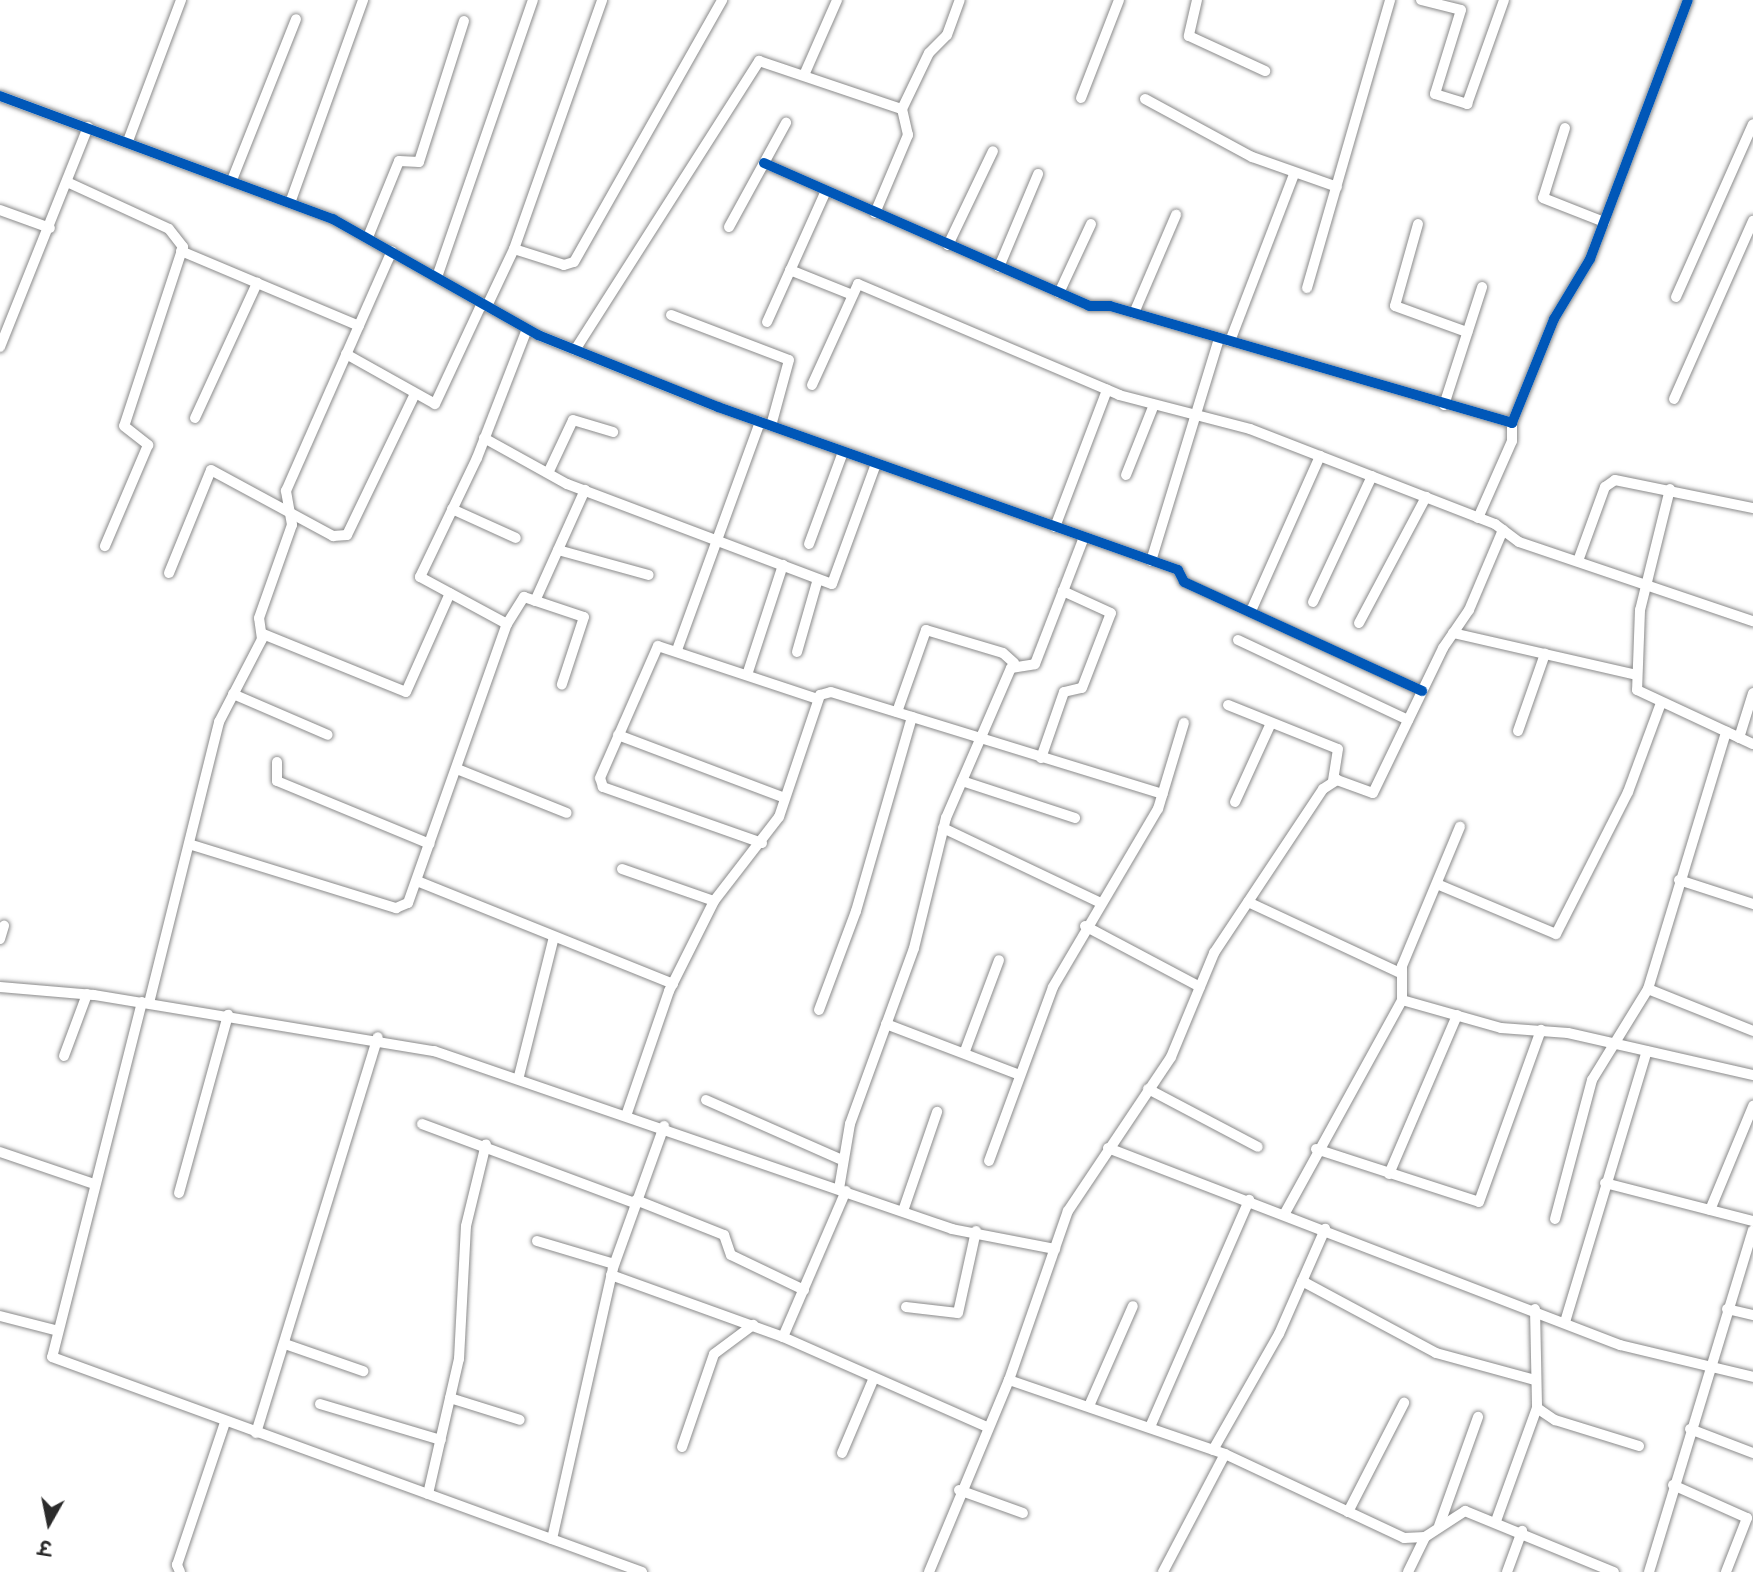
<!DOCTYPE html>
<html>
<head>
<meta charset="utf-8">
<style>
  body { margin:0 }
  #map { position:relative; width:1753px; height:1572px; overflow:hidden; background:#fff; font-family:"Gochi Hand","Playpen Sans Deva",sans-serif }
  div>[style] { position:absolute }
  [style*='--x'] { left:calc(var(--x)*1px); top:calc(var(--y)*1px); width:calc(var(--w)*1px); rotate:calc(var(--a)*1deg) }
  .roads { filter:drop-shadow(0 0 2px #8a8a8a) drop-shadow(0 0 2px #8a8a8a) }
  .street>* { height:10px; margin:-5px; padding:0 5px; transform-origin:5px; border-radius:5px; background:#fff }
  .cycleway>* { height:10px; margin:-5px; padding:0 5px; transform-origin:5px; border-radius:5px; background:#0057b8 }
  span { translate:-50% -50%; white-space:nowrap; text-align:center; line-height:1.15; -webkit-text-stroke:5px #fff; paint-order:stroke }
  .north { position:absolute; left:14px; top:1488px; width:70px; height:70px; -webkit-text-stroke:5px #fff; paint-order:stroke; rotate:189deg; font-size:19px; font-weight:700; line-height:28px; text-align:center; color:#2b2b2b }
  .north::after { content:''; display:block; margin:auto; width:24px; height:32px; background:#2b2b2b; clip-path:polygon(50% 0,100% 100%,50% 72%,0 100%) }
</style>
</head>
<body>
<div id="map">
  <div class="roads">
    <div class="street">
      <i style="--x:1197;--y:0;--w:37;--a:103"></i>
      <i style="--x:1189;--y:36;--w:84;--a:24.7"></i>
      <i style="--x:1421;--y:0;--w:41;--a:14"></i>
      <i style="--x:1461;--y:10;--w:88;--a:107.2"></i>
      <i style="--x:1435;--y:94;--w:34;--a:17"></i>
      <i style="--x:1467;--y:104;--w:110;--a:-70.4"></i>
      <i style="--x:805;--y:73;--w:80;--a:-66.3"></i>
      <i style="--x:0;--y:96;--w:355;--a:20.3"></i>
      <i style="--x:333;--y:219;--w:236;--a:29.5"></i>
      <i style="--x:538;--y:335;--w:194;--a:21.8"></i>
      <i style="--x:718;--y:407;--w:488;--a:19.5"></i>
      <i style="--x:1178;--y:570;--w:13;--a:63"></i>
      <i style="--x:1184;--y:582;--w:262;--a:24.6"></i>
      <i style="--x:1081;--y:98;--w:105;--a:-68.8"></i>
      <i style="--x:1145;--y:99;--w:122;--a:28.5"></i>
      <i style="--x:1252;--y:157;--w:90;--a:19.4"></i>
      <i style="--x:1565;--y:128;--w:73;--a:107.4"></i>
      <i style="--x:1543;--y:198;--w:66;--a:21.5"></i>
      <i style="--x:128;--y:141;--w:151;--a:-69.4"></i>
      <i style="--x:764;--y:163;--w:355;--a:23.7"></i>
      <i style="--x:1089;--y:306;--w:21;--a:0"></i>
      <i style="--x:1110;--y:306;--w:419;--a:16.2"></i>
      <i style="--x:1512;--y:423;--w:112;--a:-68"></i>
      <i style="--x:1554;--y:319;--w:70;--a:-59"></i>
      <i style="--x:1590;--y:259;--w:277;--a:-69.3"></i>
      <i style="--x:232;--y:180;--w:173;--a:-68.3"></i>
      <i style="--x:67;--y:182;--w:112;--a:24.7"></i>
      <i style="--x:169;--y:229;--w:23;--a:52"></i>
      <i style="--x:183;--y:247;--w:188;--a:108.2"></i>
      <i style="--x:124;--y:426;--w:31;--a:38"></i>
      <i style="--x:148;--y:445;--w:110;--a:113.1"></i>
      <i style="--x:290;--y:203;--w:216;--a:-70.2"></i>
      <i style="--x:0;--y:210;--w:53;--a:19.8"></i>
      <i style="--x:875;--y:213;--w:85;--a:-67.1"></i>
      <i style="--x:908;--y:135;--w:27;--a:-103"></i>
      <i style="--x:1418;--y:224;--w:85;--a:105.7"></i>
      <i style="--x:1395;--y:306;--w:77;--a:19.9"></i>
      <i style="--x:729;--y:227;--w:119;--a:-61.3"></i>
      <i style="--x:368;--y:237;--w:82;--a:-67.8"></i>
      <i style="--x:399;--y:161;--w:20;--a:3"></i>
      <i style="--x:419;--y:162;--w:148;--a:-72.3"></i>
      <i style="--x:948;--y:245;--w:104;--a:-64.4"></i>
      <i style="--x:514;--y:249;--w:264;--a:-70.5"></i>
      <i style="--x:181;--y:251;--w:193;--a:22.8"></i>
      <i style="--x:999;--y:267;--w:101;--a:-67.2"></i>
      <i style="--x:790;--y:270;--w:65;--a:21.8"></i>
      <i style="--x:437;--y:277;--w:293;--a:-70.9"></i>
      <i style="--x:1307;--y:288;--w:300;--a:-73.9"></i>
      <i style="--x:1059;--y:293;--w:76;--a:-65.1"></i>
      <i style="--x:1676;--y:297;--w:189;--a:-66"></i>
      <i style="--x:487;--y:306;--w:63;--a:-64.7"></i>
      <i style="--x:514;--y:249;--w:52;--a:17.7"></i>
      <i style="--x:564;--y:265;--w:10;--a:-17"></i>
      <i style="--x:574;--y:262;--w:301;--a:-60.5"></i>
      <i style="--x:1134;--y:313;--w:107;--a:-66.8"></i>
      <i style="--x:671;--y:315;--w:126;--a:20.9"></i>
      <i style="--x:789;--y:360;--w:68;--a:105.3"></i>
      <i style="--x:767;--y:322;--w:144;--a:-65.8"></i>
      <i style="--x:1230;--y:341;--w:179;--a:-69"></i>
      <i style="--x:0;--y:347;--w:237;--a:-68.2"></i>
      <i style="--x:575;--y:350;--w:343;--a:-57.5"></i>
      <i style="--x:759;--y:61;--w:151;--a:18.6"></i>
      <i style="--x:902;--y:109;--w:62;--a:-64.3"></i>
      <i style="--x:929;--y:53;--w:25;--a:-45"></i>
      <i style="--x:947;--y:35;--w:37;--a:-70"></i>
      <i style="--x:346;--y:354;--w:102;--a:29.3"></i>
      <i style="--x:435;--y:404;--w:111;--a:-65"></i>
      <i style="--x:812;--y:385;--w:111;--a:-65.5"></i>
      <i style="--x:858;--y:284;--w:284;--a:23"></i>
      <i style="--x:1119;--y:395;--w:135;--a:14.5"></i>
      <i style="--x:1250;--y:429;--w:263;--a:21.2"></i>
      <i style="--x:1495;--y:524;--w:30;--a:37"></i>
      <i style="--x:1519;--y:542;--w:247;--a:18.7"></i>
      <i style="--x:1674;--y:399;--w:195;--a:-66.1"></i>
      <i style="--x:1444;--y:405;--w:124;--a:-72.1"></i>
      <i style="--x:195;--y:418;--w:149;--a:-65.3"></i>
      <i style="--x:484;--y:438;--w:95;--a:29"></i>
      <i style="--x:567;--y:484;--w:283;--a:20.7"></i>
      <i style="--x:832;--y:584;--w:128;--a:-69.9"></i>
      <i style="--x:549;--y:471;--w:56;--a:-64.8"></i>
      <i style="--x:573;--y:420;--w:42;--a:16.7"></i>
      <i style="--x:1126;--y:475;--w:73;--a:-68.3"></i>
      <i style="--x:1670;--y:489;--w:125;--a:103.9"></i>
      <i style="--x:1640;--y:610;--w:80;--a:92.1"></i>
      <i style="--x:1637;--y:690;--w:128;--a:25"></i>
      <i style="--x:452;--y:509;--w:70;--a:24.4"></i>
      <i style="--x:1478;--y:518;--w:84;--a:-66.2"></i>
      <i style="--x:1512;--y:441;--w:18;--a:-90"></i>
      <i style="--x:1055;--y:527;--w:147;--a:-69.2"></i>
      <i style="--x:809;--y:544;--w:98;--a:-69.7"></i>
      <i style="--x:558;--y:550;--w:94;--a:15.4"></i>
      <i style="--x:1151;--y:561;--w:233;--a:-73"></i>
      <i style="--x:1578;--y:561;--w:79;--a:-70"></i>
      <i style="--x:1605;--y:487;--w:12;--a:-35"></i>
      <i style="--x:1615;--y:480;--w:141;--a:11.5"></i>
      <i style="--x:169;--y:573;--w:111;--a:-67.8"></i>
      <i style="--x:211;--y:470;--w:139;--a:28.4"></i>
      <i style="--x:333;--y:536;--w:14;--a:-4"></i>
      <i style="--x:347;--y:535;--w:154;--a:-64.3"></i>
      <i style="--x:535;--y:601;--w:122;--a:-65.8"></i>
      <i style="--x:1313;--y:602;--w:139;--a:-64.9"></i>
      <i style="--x:1251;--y:611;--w:170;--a:-66"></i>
      <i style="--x:1359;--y:623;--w:143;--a:-62"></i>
      <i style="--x:507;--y:624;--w:32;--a:-58"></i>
      <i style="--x:524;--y:597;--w:63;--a:18.4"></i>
      <i style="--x:584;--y:617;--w:71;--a:108.2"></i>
      <i style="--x:1453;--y:633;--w:188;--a:12.9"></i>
      <i style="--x:263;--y:634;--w:154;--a:22.1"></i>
      <i style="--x:406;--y:692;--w:108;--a:-66"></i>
      <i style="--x:1238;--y:640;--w:188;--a:25.2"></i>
      <i style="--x:677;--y:650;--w:243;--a:-70"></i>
      <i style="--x:797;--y:652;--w:76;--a:-74"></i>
      <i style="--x:747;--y:675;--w:116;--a:-71.9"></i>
      <i style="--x:233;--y:694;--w:103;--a:23.3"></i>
      <i style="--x:1228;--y:705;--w:118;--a:21.8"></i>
      <i style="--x:1338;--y:749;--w:32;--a:99"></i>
      <i style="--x:897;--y:712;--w:87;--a:-70.5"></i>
      <i style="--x:926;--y:630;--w:80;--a:16.6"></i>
      <i style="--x:1003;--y:653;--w:15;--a:42"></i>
      <i style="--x:1518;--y:731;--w:82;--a:-70.7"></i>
      <i style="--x:618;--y:735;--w:178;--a:20.7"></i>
      <i style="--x:1739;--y:738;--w:47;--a:-72.7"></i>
      <i style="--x:1041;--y:758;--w:70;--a:-70.8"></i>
      <i style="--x:1064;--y:692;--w:18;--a:-13"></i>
      <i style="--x:1082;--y:688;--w:80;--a:-68.9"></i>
      <i style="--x:1111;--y:613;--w:53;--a:-155.4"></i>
      <i style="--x:277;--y:762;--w:19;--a:90"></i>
      <i style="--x:277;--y:781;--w:165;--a:22.4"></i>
      <i style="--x:457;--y:769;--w:118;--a:21.8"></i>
      <i style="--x:962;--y:781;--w:119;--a:18.1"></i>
      <i style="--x:1235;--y:802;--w:87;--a:-65.5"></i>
      <i style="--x:943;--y:828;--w:173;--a:25.4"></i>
      <i style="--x:762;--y:843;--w:169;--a:-160.6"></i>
      <i style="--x:603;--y:787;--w:9;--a:-108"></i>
      <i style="--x:600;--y:778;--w:144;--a:-66.3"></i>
      <i style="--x:658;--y:646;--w:168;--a:18.4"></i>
      <i style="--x:192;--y:845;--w:214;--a:17.2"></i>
      <i style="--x:396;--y:908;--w:13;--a:-23"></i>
      <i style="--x:408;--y:903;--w:296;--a:-70.5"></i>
      <i style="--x:507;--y:624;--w:99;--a:-151.6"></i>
      <i style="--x:420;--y:577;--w:132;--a:-64.4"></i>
      <i style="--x:477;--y:458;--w:138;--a:-68.8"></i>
      <i style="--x:622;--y:869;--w:97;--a:19.2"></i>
      <i style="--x:1679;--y:880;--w:78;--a:18"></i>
      <i style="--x:417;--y:881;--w:276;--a:21.9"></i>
      <i style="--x:1437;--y:884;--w:129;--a:22.8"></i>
      <i style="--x:1556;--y:934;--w:159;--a:-63.1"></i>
      <i style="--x:1628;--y:792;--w:95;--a:-69.7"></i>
      <i style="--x:1248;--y:902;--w:168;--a:25"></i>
      <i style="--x:1085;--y:926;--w:130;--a:27.9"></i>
      <i style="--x:0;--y:939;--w:14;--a:-73"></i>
      <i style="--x:0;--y:987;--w:94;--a:4.9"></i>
      <i style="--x:94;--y:995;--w:345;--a:9.4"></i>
      <i style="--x:434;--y:1051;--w:548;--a:18.96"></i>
      <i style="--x:952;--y:1229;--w:105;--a:11"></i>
      <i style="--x:1648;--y:989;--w:113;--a:21.8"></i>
      <i style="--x:1402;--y:1000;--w:34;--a:-90"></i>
      <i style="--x:1402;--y:966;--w:151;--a:-67.4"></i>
      <i style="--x:142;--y:1002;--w:366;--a:104.2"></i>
      <i style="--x:52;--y:1357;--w:628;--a:20.02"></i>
      <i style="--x:149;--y:1003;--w:290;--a:-76"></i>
      <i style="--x:219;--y:722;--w:93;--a:-62.6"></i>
      <i style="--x:262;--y:639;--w:21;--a:-98"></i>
      <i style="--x:259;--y:618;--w:99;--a:-70.5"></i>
      <i style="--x:292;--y:525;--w:35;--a:-100"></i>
      <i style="--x:286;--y:491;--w:262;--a:-66.2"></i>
      <i style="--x:819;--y:1010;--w:106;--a:-69.5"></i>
      <i style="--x:856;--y:911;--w:202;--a:-73.9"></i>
      <i style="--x:886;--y:1024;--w:140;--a:20.9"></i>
      <i style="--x:965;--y:1051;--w:97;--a:-69.5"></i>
      <i style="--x:64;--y:1056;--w:66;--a:-69.6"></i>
      <i style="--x:519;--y:1076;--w:143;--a:-75.9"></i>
      <i style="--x:1148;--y:1089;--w:124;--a:27.8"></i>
      <i style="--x:706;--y:1100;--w:149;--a:23.8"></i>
      <i style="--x:627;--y:1113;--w:129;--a:-71"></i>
      <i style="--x:669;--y:991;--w:101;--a:-63.4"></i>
      <i style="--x:714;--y:901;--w:106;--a:-52.3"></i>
      <i style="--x:779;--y:817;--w:129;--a:-71.4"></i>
      <i style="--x:820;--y:695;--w:11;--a:-15"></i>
      <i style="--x:831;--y:692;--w:347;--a:17.1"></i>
      <i style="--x:422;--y:1124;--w:226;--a:20.4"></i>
      <i style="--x:1108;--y:1148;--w:549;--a:21.05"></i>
      <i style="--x:1620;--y:1345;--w:137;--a:13.5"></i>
      <i style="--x:1316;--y:1149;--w:171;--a:18"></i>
      <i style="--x:1479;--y:1202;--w:183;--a:-70.2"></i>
      <i style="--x:0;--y:1152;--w:99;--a:18.8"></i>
      <i style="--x:989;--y:1161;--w:185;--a:-69.8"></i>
      <i style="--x:1053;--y:987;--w:207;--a:-59.5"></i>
      <i style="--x:1158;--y:809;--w:90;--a:-73.2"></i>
      <i style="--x:1389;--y:1174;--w:173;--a:-66.8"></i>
      <i style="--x:1605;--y:1183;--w:153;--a:14.4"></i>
      <i style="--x:839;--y:1189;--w:66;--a:-80.4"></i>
      <i style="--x:850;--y:1124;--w:187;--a:-70"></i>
      <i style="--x:914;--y:948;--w:134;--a:-76.2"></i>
      <i style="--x:946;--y:818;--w:163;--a:-66.6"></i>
      <i style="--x:1011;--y:668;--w:24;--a:-9"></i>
      <i style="--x:1035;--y:664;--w:136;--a:-68.9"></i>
      <i style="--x:179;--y:1193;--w:185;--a:-74.6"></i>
      <i style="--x:636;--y:1200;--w:95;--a:21.7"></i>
      <i style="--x:724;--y:1235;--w:21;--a:71"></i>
      <i style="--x:731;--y:1255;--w:81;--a:25.6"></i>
      <i style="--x:1710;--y:1210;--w:113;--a:-67.5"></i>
      <i style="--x:903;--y:1211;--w:105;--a:-71"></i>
      <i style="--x:1285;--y:1213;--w:243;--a:-61.2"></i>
      <i style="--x:1402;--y:1000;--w:103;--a:15.8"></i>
      <i style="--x:1501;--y:1028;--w:67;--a:4.3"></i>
      <i style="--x:1568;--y:1033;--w:190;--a:12.8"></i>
      <i style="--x:1555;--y:1219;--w:144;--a:-75.1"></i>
      <i style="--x:1592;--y:1080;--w:107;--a:-58.4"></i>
      <i style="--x:1648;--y:989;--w:269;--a:-73.1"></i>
      <i style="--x:537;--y:1241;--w:80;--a:16.6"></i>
      <i style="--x:611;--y:1275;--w:183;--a:19.8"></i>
      <i style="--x:783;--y:1337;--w:223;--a:23.8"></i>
      <i style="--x:1302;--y:1281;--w:152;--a:28.2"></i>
      <i style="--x:1436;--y:1353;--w:103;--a:15.3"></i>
      <i style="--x:906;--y:1307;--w:52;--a:6.6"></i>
      <i style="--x:958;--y:1313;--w:84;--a:-77.6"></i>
      <i style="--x:1535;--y:1309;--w:99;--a:88.8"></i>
      <i style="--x:1537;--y:1408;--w:22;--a:34"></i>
      <i style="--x:1555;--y:1420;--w:88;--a:17.2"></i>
      <i style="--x:1727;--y:1309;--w:27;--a:13"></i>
      <i style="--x:0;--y:1316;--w:57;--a:14.3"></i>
      <i style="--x:1565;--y:1322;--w:283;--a:-73.2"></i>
      <i style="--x:783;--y:1337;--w:159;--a:-66.7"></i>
      <i style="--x:285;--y:1344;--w:83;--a:19.1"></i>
      <i style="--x:1009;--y:1380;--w:228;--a:18.9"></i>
      <i style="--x:1225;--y:1454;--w:198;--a:25.1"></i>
      <i style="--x:1404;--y:1538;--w:21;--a:-3"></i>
      <i style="--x:1425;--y:1537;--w:48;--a:-33"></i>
      <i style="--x:1465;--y:1511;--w:161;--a:22.3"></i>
      <i style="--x:450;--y:1398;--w:73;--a:17.4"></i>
      <i style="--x:320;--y:1404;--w:126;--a:16.6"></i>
      <i style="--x:1089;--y:1406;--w:109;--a:-66.3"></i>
      <i style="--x:1150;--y:1427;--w:248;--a:-66.4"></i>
      <i style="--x:1690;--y:1429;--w:67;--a:20.9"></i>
      <i style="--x:256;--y:1433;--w:414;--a:-72.9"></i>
      <i style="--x:682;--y:1447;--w:98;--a:-71"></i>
      <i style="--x:714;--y:1354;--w:49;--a:-36.6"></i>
      <i style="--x:1213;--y:1450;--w:133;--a:-60.4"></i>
      <i style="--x:1279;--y:1334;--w:115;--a:-66.3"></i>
      <i style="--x:842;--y:1453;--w:79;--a:-67"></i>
      <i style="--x:1673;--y:1485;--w:81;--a:24"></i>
      <i style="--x:1747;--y:1518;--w:58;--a:111.3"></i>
      <i style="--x:959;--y:1490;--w:68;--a:19.8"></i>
      <i style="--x:428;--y:1494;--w:139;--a:-77.1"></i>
      <i style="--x:459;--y:1359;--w:133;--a:-87"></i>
      <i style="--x:466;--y:1226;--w:84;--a:-76.3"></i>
      <i style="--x:1348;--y:1512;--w:123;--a:-62.8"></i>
      <i style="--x:1496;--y:1521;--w:120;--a:-70.1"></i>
      <i style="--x:1439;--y:1526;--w:116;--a:-70.3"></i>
      <i style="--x:552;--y:1539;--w:278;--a:-77.3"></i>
      <i style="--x:613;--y:1268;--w:151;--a:-70.2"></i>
      <i style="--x:180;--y:1572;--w:8;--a:-113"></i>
      <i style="--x:177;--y:1565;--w:151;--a:-71.4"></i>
      <i style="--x:929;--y:1572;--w:208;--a:-67.4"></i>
      <i style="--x:1009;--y:1380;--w:179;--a:-70.8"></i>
      <i style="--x:1068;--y:1211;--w:185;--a:-56.2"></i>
      <i style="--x:1171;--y:1057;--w:113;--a:-67.5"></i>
      <i style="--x:1214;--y:953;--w:197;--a:-56.4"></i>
      <i style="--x:1323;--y:789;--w:17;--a:-33"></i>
      <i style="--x:1337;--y:780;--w:38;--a:20"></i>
      <i style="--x:1373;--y:793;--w:161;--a:-64.2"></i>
      <i style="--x:1443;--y:648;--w:46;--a:-55.6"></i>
      <i style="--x:1469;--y:610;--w:87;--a:-67"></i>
      <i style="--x:1163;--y:1572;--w:133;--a:-62.3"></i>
      <i style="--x:1408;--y:1572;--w:39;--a:-64"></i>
      <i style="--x:1507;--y:1572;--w:44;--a:-69.9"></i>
      <i style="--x:1649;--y:1572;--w:357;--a:-73.1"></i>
    </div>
  </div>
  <div class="cycleway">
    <i style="--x:0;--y:96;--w:355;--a:20.3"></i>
    <i style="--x:333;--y:219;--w:236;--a:29.5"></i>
    <i style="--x:538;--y:335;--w:194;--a:21.8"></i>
    <i style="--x:718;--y:407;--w:488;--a:19.5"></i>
    <i style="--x:1178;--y:570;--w:13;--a:63"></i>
    <i style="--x:1184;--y:582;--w:262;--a:24.6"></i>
    <i style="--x:764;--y:163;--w:355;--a:23.7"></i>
    <i style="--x:1089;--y:306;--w:21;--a:0"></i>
    <i style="--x:1110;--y:306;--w:419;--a:16.2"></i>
    <i style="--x:1512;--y:423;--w:112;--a:-68"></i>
    <i style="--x:1554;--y:319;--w:70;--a:-59"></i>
    <i style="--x:1590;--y:259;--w:277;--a:-69.3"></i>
  </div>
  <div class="north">उ</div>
</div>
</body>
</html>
